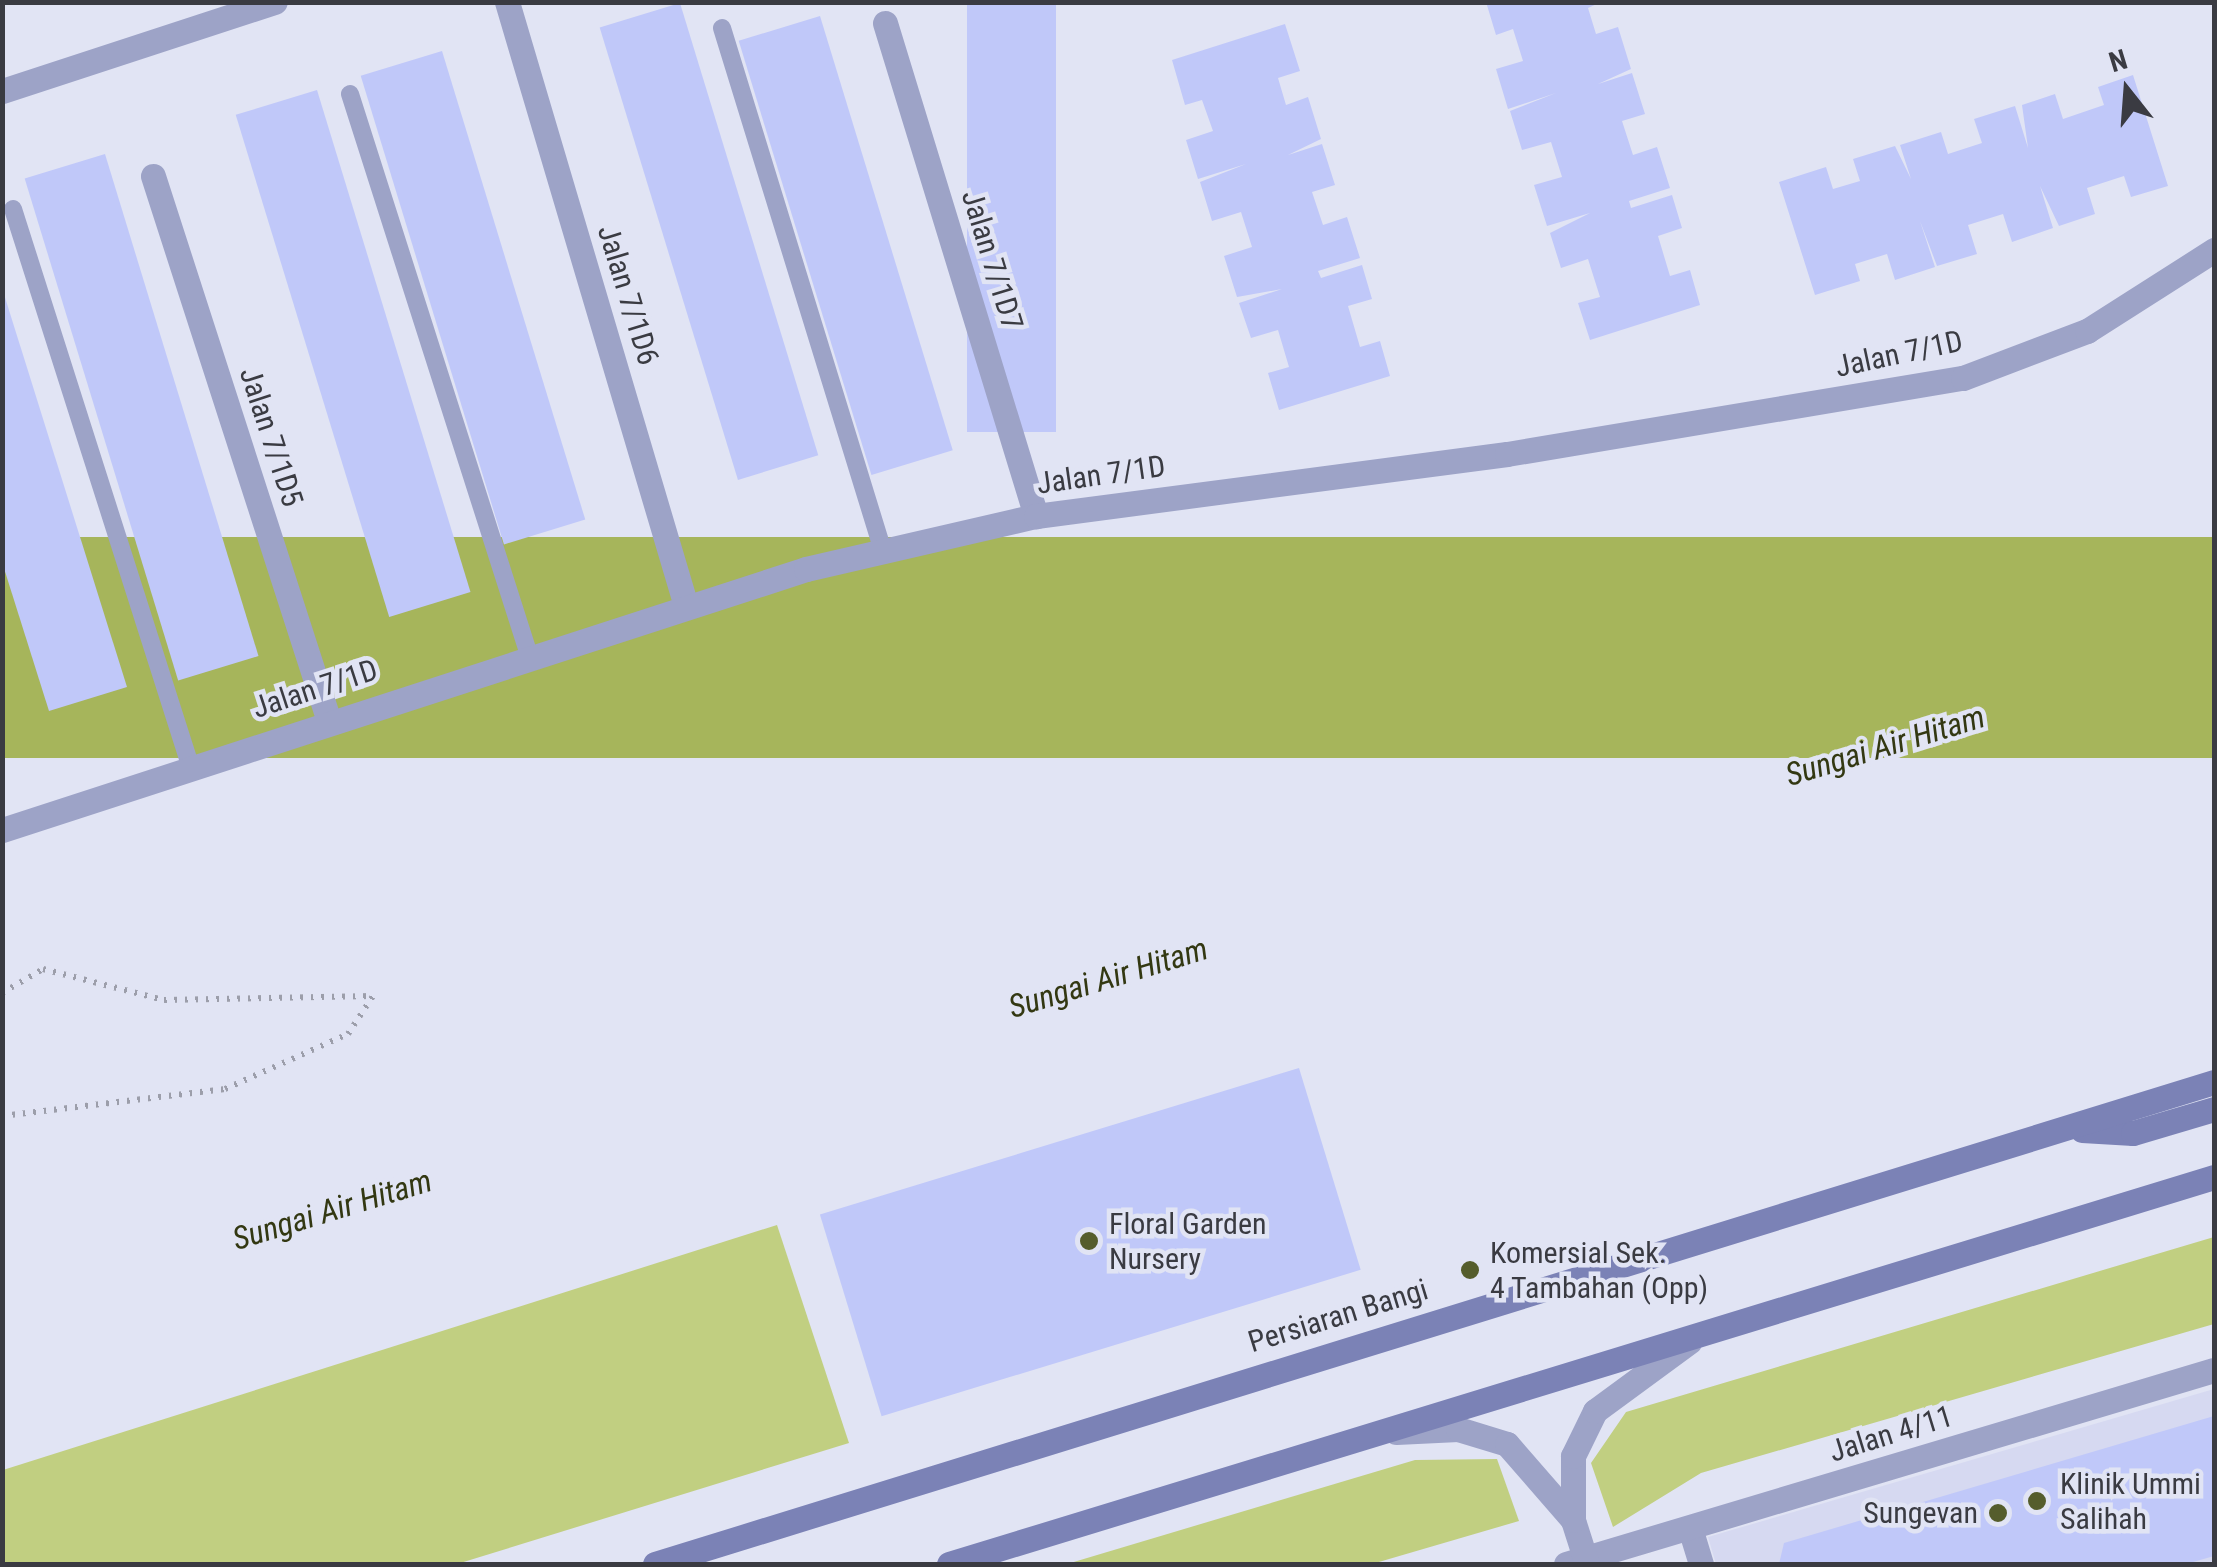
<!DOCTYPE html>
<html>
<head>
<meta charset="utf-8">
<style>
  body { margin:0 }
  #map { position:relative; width:2217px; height:1567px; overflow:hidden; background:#e1e4f4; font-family:"Roboto Condensed",sans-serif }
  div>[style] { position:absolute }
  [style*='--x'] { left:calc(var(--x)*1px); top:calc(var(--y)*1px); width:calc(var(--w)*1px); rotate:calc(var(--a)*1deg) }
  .built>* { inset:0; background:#d6d9f1 }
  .green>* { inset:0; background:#c1cf81 }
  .water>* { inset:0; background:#a6b55b; transform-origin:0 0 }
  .building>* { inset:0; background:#c0c8f9; transform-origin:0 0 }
  .path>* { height:6px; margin-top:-3px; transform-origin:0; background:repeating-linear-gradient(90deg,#9c9eaa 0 2.5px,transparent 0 10.5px) }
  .service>* { height:18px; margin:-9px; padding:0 9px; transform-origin:9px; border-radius:9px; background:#9da3c7 }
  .minor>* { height:25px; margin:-12.5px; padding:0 12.5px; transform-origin:12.5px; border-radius:12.5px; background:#9da3c7 }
  .tertiary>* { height:25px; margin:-12.5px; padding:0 12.5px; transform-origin:12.5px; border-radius:12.5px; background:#9da3c7 }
  .secondary>* { height:25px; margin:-12.5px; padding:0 12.5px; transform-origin:12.5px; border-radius:12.5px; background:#7b82b6 }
  .dots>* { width:28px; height:28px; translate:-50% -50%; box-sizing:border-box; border:5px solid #e1e4f4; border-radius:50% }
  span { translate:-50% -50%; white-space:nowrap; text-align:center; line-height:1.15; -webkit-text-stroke:9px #e1e4f4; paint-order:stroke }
  .street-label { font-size:30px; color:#3a3b42 }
  .poi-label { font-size:30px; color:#3a3b42 }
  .left { translate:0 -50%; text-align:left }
  .right { translate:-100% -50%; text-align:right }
  .water-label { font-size:32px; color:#333812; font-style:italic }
  .frame { position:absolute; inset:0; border:5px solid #3a3b42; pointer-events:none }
  .north { position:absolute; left:2077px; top:40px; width:100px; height:100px; -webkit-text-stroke:8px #e1e4f4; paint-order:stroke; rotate:343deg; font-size:28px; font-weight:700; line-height:40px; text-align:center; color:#3a3b42 }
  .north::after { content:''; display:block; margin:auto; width:35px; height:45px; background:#3a3b42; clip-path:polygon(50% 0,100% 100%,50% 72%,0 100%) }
</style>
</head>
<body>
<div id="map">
  <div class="built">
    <i style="clip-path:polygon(2214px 1389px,2214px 1564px,1716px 1564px,1708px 1537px)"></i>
  </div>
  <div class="green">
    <i style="clip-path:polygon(777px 1225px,849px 1443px,457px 1564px,3px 1564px,3px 1470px)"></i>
    <i style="clip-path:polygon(2214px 1237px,2214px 1324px,1701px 1473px,1613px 1527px,1591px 1463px,1626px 1412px)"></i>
    <i style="clip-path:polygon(1497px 1459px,1519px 1521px,1372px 1564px,1067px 1564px,1415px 1460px)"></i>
  </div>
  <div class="water">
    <i style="left:2214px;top:537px;width:221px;height:2310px;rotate:90deg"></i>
  </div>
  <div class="building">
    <i style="left:967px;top:2px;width:89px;height:430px"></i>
    <i style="clip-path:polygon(1486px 2px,1601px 2px,1588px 8px,1596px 34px,1618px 27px,1631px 69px,1598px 84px,1632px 73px,1645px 114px,1622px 121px,1633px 155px,1657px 147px,1670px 188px,1629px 201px,1631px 208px,1672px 195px,1682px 228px,1658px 236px,1670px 276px,1690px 270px,1700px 305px,1590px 340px,1578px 303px,1600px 297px,1588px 259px,1561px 268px,1550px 233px,1590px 213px,1547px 226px,1534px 185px,1562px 177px,1551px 142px,1522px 150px,1510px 111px,1556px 93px,1508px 109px,1496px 69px,1523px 61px,1513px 29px,1496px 35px)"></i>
    <i style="left:680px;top:3px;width:473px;height:84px;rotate:73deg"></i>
    <i style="left:820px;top:16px;width:454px;height:85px;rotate:73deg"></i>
    <i style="clip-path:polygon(1285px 24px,1300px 71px,1278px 78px,1286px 105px,1308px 97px,1321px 139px,1288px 155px,1322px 144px,1335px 185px,1312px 192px,1323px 225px,1347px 217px,1360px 258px,1318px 271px,1321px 278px,1362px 265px,1372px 299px,1348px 306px,1360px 347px,1380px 341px,1390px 376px,1279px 410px,1268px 373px,1289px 367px,1278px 330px,1251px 338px,1239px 303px,1282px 289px,1237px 297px,1224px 256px,1252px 247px,1241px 212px,1212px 221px,1200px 182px,1246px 164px,1198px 179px,1186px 140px,1213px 131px,1202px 100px,1185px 105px,1172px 60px)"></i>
    <i style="left:442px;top:51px;width:490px;height:85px;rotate:73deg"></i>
    <i style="clip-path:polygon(2133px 75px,2168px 186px,2131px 197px,2124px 176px,2087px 188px,2095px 214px,2059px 226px,2040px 186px,2053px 228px,2012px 242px,2003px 214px,1968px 225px,1977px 254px,1937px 266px,1920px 221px,1935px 267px,1895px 280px,1887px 254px,1855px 264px,1860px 281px,1815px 295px,1779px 182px,1826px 167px,1833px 189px,1860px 181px,1853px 159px,1895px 146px,1911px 179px,1900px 145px,1941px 132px,1948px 154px,1982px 143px,1974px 119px,2015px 106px,2028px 148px,2022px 105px,2055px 94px,2063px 119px,2104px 105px,2098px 87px)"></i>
    <i style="left:317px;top:90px;width:525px;height:85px;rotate:73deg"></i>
    <i style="left:105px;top:154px;width:525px;height:84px;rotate:73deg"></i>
    <i style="clip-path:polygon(3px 291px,127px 687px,49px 711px,2px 562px)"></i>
    <i style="left:1299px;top:1068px;width:211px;height:501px;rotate:73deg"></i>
    <i style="clip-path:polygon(2214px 1416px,2214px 1556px,2186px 1564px,1779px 1564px,1784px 1543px)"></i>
  </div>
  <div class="path">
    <i style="--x:2;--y:993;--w:48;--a:-30.3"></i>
    <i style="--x:43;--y:969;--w:125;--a:14.4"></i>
    <i style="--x:164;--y:1000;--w:209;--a:-1.1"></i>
    <i style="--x:2;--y:1116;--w:225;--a:-6.9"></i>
    <i style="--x:225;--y:1089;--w:135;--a:-24.1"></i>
    <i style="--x:348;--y:1034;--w:45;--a:-56.7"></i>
  </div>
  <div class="service">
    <i style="--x:722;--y:28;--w:547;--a:72.89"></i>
    <i style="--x:350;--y:94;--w:589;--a:72.3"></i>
    <i style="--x:13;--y:209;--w:583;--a:72.34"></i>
  </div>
  <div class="minor">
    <i style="--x:507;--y:2;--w:630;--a:73.49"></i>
    <i style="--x:885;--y:23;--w:516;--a:72.97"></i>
    <i style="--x:153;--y:176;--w:570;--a:72.11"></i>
    <i style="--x:2;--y:830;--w:845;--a:-17.98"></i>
    <i style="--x:806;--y:569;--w:236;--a:-13"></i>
    <i style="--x:1036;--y:516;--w:475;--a:-7.5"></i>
    <i style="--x:1507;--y:454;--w:462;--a:-9.5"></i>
    <i style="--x:1963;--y:378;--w:133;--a:-20.8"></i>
    <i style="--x:2087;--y:331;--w:151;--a:-32.5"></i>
    <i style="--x:1396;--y:1432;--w:62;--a:-2.8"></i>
    <i style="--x:1458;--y:1429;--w:51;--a:17"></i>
    <i style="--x:1507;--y:1444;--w:101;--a:49"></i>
    <i style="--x:1690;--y:1528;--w:38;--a:73"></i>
    <i style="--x:1566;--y:1564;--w:676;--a:-16.67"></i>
    <i style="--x:1587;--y:1564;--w:46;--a:-107.7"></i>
    <i style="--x:1573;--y:1520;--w:64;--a:-90"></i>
    <i style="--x:1573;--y:1456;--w:50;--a:-63.9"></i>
    <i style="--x:1595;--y:1411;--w:117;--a:-36.3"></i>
  </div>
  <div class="tertiary">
    <i style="--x:2;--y:91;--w:287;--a:-18.1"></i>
  </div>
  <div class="secondary">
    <i style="--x:2082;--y:1130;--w:51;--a:3.4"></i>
    <i style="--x:2133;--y:1133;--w:84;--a:-16.5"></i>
    <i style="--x:655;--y:1564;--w:1632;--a:-17.18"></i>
    <i style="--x:949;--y:1564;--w:1323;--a:-17.01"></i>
  </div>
  <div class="dots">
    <i style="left:1089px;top:1241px;background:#555d2c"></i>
    <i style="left:1470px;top:1270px;background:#555d2c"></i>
    <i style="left:2037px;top:1501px;background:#555d2c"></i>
    <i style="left:1998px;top:1513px;background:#555d2c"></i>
  </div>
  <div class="street-label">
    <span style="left:992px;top:260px;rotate:73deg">Jalan 7/1D7</span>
    <span style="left:628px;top:295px;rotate:73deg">Jalan 7/1D6</span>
    <span style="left:1899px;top:354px;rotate:-12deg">Jalan 7/1D</span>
    <span style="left:271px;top:437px;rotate:72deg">Jalan 7/1D5</span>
    <span style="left:1101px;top:475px;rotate:-8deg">Jalan 7/1D</span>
    <span style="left:315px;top:689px;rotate:-18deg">Jalan 7/1D</span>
    <span style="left:1338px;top:1316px;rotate:-17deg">Persiaran Bangi</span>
    <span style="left:1891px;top:1434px;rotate:-17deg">Jalan 4/11</span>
  </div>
  <div class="poi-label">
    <span class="left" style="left:1109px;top:1241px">Floral Garden<br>Nursery</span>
    <span class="left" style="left:1490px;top:1270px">Komersial Sek.<br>4 Tambahan (Opp)</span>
    <span class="left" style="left:2060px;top:1501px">Klinik Ummi<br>Salihah</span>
    <span class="right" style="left:1978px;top:1513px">Sungevan</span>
  </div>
  <div class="water-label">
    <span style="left:1885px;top:746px;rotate:-17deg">Sungai Air Hitam</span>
    <span style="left:1108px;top:978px;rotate:-17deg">Sungai Air Hitam</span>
    <span style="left:332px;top:1210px;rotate:-17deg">Sungai Air Hitam</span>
  </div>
  <div class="frame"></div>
  <div class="north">N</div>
</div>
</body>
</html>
